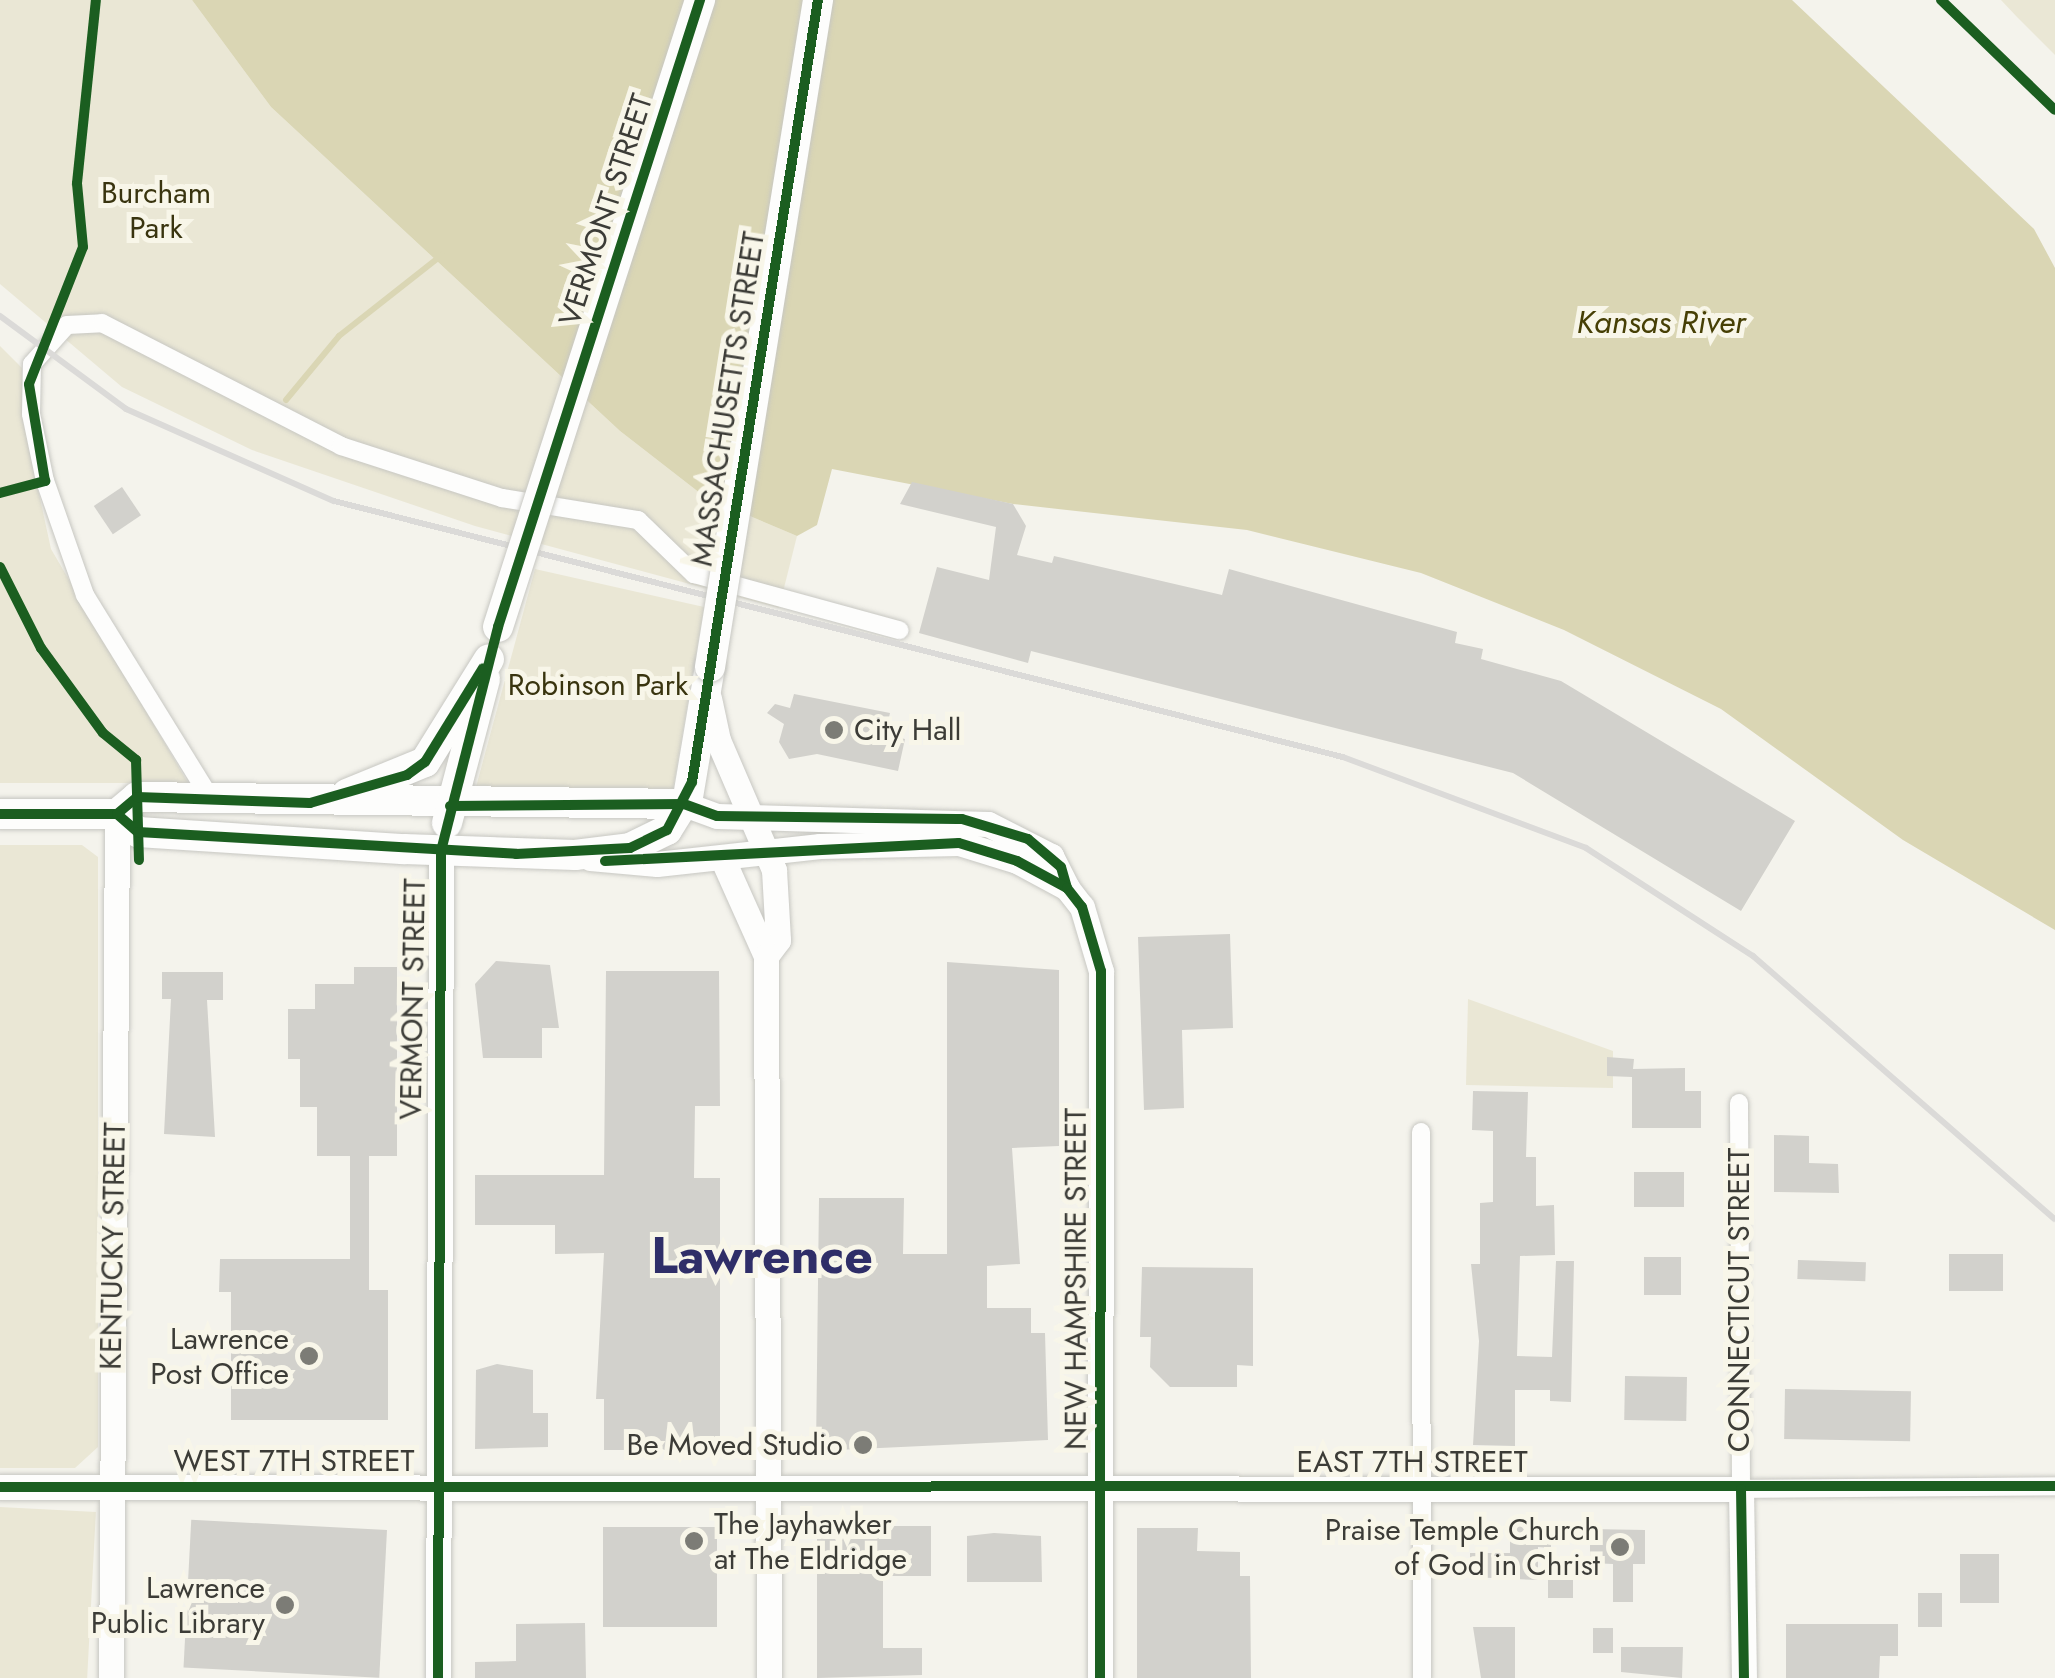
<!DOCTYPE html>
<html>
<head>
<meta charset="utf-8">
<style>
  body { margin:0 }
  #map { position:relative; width:2055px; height:1678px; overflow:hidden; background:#f4f3ec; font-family:Jost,sans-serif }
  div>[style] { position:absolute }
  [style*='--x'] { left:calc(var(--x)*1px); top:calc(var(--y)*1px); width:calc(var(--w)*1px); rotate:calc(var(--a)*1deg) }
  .green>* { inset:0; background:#eae7d5; transform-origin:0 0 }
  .water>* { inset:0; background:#dad6b4 }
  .stream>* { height:6px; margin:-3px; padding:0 3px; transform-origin:3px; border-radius:3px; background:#dad6b4 }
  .building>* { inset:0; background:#d2d1cc; transform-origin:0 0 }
  .roads { filter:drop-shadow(0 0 2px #c7c7c2) drop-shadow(0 0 2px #c7c7c2) }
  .street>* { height:18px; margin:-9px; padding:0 9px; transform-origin:9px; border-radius:9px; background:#fdfdfc }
  .secondary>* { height:25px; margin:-12.5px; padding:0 12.5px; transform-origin:12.5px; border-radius:12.5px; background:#fdfdfc }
  .highway>* { height:30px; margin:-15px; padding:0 15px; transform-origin:15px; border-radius:15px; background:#fdfdfc }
  .rail>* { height:6px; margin:-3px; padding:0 3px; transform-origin:3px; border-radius:3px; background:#dbdad8 }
  .bridges { filter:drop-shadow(0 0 2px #c7c7c2) drop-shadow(0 0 2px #c7c7c2) }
  .highway-bridge>* { height:30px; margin:-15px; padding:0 15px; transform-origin:15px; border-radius:15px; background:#fdfdfc }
  .cycleway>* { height:10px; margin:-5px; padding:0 5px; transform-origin:5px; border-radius:5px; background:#1b5e20 }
  .dots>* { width:28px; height:28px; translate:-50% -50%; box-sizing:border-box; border:5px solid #f8f6e9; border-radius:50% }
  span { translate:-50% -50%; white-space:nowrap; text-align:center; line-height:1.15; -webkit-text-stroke:10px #f8f6e9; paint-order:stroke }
  .park-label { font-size:30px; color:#39340f }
  .street-label { font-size:30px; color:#3c3c37 }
  .poi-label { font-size:30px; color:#3c3c37 }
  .left { translate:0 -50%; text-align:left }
  .right { translate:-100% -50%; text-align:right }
  .water-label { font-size:32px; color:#463f05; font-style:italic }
  .town-label { font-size:50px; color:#2f2e68; font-weight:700 }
</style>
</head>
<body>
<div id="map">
  <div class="green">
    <i style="clip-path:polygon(0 0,192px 0,271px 107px,620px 431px,705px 497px,797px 536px,779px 608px,475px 526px,252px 450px,122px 387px,0 284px)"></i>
    <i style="clip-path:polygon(2001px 0,2055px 0,2055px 55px,2017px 17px)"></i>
    <i style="clip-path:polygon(0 346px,22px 368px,22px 416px,51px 549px,188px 783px,0 783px)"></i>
    <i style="clip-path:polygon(535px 569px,704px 607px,673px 789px,476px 787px)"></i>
    <i style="clip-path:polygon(0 845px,82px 845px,98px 857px,98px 1447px,75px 1468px,0 1468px)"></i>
    <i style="clip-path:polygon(1468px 999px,1613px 1051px,1613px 1088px,1466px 1085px)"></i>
    <i style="left:0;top:1507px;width:96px;height:171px;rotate:3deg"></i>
  </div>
  <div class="water">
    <i style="clip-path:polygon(192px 0,1792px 0,2034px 229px,2055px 268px,2055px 930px,1903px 840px,1721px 709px,1564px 630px,1421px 573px,1247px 530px,1013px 504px,832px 469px,817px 525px,797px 536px,705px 497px,620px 431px,271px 107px)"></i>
  </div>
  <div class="stream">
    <i style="--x:286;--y:400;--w:83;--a:-50.4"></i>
    <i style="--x:339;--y:336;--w:131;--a:-38.2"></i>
  </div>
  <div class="building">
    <i style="clip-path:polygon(912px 482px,1013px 504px,1026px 526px,1017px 555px,1052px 563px,1054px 556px,1222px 595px,1229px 569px,1457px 632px,1455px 643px,1483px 649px,1481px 659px,1561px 681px,1795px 821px,1741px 911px,1513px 773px,1031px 651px,1028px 663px,919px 633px,937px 567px,989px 580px,996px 527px,900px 504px)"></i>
    <i style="left:122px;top:487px;width:34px;height:34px;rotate:56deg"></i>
    <i style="clip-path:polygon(794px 694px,890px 713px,885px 735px,905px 739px,898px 771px,817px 754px,789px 759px,779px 742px,784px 724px,767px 713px,775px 704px,790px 708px)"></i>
    <i style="clip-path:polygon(1230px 934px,1233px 1028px,1182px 1030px,1184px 1108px,1144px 1110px,1138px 937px)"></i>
    <i style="clip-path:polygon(496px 961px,550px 965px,559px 1028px,542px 1028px,542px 1058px,483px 1058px,475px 984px)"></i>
    <i style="clip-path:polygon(947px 962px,1059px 970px,1059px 1146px,1012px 1148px,1020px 1264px,987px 1266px,987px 1308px,1031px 1308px,1031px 1333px,1045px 1333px,1048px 1440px,816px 1451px,819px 1198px,904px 1198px,903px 1254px,947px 1254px)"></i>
    <i style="clip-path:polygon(354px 967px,397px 967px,397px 1156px,369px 1156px,369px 1290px,388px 1290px,388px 1420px,231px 1420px,231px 1292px,219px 1292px,220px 1259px,350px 1259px,350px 1156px,317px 1156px,317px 1107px,300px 1107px,300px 1059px,288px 1059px,288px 1009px,315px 1009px,315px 984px,354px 984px)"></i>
    <i style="clip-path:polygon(606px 971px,719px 971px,720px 1106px,695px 1106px,694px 1178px,720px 1178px,720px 1450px,604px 1450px,604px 1399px,596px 1399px,604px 1253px,555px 1254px,555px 1225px,475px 1225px,475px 1175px,604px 1175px)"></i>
    <i style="clip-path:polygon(162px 972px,223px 972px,223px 1000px,207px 1000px,215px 1137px,164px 1134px,171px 999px,162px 999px)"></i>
    <i style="clip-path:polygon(1607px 1057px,1634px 1059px,1633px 1069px,1685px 1068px,1685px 1091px,1701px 1091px,1701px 1128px,1632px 1128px,1632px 1077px,1607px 1076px)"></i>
    <i style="clip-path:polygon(1473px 1091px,1528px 1092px,1526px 1157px,1536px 1157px,1536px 1206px,1554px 1205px,1555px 1255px,1520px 1256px,1517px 1356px,1552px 1357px,1556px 1261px,1574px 1261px,1571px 1402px,1550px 1401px,1550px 1390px,1515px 1390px,1515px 1446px,1473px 1445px,1479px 1341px,1471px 1264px,1480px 1264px,1480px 1203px,1493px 1202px,1493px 1131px,1472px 1130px)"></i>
    <i style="clip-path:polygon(1774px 1135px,1809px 1136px,1809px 1163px,1838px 1164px,1839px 1193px,1774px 1192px)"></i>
    <i style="left:1634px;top:1172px;width:50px;height:35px"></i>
    <i style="left:1949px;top:1254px;width:54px;height:37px"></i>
    <i style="left:1644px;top:1257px;width:37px;height:38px"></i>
    <i style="left:1798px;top:1260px;width:68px;height:19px;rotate:2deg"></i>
    <i style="clip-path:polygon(1142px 1267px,1253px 1268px,1253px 1366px,1237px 1365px,1237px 1387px,1170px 1387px,1150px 1367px,1151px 1337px,1140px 1337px)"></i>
    <i style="clip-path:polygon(497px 1364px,533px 1370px,533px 1413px,548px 1413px,548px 1447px,475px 1449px,476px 1370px)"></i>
    <i style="left:1625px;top:1376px;width:62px;height:44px;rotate:1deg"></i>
    <i style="left:1785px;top:1389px;width:126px;height:50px;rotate:1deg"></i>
    <i style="clip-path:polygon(1510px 1525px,1551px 1525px,1551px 1548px,1538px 1547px,1538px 1580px,1470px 1577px,1470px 1553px,1510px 1553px)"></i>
    <i style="clip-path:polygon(817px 1526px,931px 1526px,931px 1576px,883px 1576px,883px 1648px,922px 1648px,922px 1675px,817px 1678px)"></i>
    <i style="left:603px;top:1527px;width:114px;height:100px"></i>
    <i style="clip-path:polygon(1137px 1528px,1198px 1528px,1197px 1551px,1240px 1552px,1240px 1576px,1250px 1576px,1251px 1678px,1137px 1678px)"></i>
    <i style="clip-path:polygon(1590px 1529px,1645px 1530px,1645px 1564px,1633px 1564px,1633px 1602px,1613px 1602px,1613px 1564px,1590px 1563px)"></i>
    <i style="left:387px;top:1530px;width:148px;height:196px;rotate:93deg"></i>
    <i style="clip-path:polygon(994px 1533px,1041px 1536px,1042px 1582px,967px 1582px,967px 1536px)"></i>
    <i style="left:1960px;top:1554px;width:39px;height:49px"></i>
    <i style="left:1548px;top:1580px;width:25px;height:18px"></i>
    <i style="left:1918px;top:1593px;width:24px;height:34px"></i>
    <i style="clip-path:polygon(585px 1623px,586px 1678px,475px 1678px,475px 1662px,516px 1661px,516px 1624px)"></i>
    <i style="clip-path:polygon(1786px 1624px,1898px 1624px,1898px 1656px,1880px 1656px,1879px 1678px,1786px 1678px)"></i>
    <i style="clip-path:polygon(1473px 1627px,1515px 1627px,1515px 1678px,1481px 1678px)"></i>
    <i style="left:1593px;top:1628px;width:20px;height:25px"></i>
    <i style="clip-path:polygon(1621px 1647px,1683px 1647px,1682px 1678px,1621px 1672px)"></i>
  </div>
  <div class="roads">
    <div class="street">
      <i style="--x:211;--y:799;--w:240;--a:-121.7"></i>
      <i style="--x:85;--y:595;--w:121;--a:-109.3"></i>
      <i style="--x:45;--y:481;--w:68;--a:-101.8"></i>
      <i style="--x:31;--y:414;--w:50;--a:-88.9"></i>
      <i style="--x:32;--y:364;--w:52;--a:-48.1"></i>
      <i style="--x:67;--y:325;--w:35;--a:-3"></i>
      <i style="--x:102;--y:323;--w:269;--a:27.2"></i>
      <i style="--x:341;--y:446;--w:169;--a:17.9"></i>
      <i style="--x:502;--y:498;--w:138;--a:9.2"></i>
      <i style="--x:638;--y:520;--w:78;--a:44"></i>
      <i style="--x:694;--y:574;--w:213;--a:15.3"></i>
      <i style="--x:1739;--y:1103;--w:386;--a:89.7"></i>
      <i style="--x:1741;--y:1489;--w:314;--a:-0.5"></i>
      <i style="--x:1421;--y:1132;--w:546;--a:89.9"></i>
    </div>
    <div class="secondary">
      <i style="--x:709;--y:698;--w:43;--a:77.9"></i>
      <i style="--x:718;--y:740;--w:142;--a:66.7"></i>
      <i style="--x:774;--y:870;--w:70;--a:86.7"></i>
      <i style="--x:778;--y:940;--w:20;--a:127"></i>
      <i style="--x:684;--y:804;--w:35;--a:20"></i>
      <i style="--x:717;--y:816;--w:271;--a:1.7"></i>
      <i style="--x:988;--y:824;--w:71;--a:26.9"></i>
      <i style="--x:1051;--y:856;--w:36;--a:63"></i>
      <i style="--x:590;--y:858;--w:67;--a:5.1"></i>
      <i style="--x:657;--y:864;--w:164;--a:-6.3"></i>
      <i style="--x:820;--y:846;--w:139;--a:-1.2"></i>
      <i style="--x:959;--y:843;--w:61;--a:17.2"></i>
      <i style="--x:1017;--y:861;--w:57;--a:28.4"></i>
      <i style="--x:1067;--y:888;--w:24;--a:52"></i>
      <i style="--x:1082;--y:907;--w:67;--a:73.5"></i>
      <i style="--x:1101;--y:971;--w:707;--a:90.08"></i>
      <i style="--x:723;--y:860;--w:105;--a:65.9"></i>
      <i style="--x:766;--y:956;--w:722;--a:89.76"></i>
      <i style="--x:0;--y:1487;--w:1741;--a:0.07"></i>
      <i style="--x:1741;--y:1489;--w:189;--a:89.1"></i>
      <i style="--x:111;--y:1678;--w:864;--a:-89.6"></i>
      <i style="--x:438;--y:1678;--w:827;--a:-89.79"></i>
    </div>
    <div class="highway">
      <i style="--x:347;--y:794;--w:84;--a:-22.3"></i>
      <i style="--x:425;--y:762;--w:121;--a:-58.1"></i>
      <i style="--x:0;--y:814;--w:117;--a:0"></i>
      <i style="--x:117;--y:814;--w:28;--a:41"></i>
      <i style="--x:138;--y:832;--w:267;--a:3.7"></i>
      <i style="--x:404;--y:849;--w:171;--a:2"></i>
      <i style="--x:575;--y:855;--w:55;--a:-7.3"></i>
      <i style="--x:630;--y:848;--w:41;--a:-25.9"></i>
      <i style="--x:667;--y:830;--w:39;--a:-58"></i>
      <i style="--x:688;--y:797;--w:132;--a:-80.4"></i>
      <i style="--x:117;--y:814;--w:26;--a:-40"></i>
      <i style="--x:137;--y:797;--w:547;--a:0.73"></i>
      <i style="--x:447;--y:823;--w:149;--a:-75.2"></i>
    </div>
  </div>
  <div class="rail">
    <i style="--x:0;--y:316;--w:157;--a:36.4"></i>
    <i style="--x:126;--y:409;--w:227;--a:23.9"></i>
    <i style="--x:334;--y:501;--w:1041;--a:14.24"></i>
    <i style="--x:1343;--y:757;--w:259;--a:20.5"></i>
    <i style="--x:1586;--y:848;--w:199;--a:32.9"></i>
    <i style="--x:1753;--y:956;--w:400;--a:41.1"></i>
  </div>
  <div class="bridges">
    <div class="highway-bridge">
      <i style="--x:498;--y:627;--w:659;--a:-72.14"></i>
      <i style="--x:710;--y:667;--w:676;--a:-80.8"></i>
    </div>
  </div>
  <div class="cycleway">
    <i style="--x:1941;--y:0;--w:158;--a:44"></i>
    <i style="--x:0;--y:493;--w:47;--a:-14.9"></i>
    <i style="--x:45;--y:481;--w:98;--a:-99.4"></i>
    <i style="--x:29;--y:384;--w:147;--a:-68.5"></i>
    <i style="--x:83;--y:247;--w:64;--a:-95.4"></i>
    <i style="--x:77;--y:183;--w:184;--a:-84.1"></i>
    <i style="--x:0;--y:567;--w:91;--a:63.2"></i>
    <i style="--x:41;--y:648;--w:105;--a:53.9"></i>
    <i style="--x:103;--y:733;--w:43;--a:39.3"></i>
    <i style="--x:136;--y:760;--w:100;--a:88.3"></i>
    <i style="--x:450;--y:806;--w:234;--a:-0.5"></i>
    <i style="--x:684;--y:804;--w:35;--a:20"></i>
    <i style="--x:717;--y:816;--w:245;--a:0.7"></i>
    <i style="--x:962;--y:819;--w:69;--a:16.9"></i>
    <i style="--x:1028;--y:839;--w:43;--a:40.3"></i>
    <i style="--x:1061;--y:867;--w:22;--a:74"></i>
    <i style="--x:0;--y:814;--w:117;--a:0"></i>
    <i style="--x:117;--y:814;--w:28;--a:41"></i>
    <i style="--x:138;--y:832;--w:379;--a:3.3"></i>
    <i style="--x:516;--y:854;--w:114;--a:-3"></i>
    <i style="--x:630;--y:848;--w:41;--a:-25.9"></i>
    <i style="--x:667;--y:830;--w:54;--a:-62.5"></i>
    <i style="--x:692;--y:782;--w:792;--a:-80.85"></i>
    <i style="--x:117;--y:814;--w:26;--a:-40"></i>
    <i style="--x:137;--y:797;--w:173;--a:2"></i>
    <i style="--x:310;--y:803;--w:101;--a:-16.1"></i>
    <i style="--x:407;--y:775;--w:22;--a:-36"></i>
    <i style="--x:425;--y:762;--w:110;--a:-58.3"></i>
    <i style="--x:605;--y:861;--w:354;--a:-2.9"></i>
    <i style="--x:959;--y:843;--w:61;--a:17.2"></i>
    <i style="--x:1017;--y:861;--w:57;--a:28.4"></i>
    <i style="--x:1067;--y:888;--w:24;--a:52"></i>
    <i style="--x:1082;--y:907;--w:67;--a:73.5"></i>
    <i style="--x:1101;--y:971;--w:707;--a:90.08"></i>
    <i style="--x:0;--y:1487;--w:2055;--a:-0.03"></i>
    <i style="--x:1741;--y:1489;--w:189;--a:89.1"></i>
    <i style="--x:438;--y:1678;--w:827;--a:-89.79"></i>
    <i style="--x:441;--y:851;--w:231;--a:-75.7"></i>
    <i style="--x:498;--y:627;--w:659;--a:-72.14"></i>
  </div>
  <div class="dots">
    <i style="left:834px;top:730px;background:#7c7c76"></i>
    <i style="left:309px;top:1356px;background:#7c7c76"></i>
    <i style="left:863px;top:1445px;background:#7c7c76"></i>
    <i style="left:694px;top:1541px;background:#7c7c76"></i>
    <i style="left:1620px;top:1547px;background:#7c7c76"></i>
    <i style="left:285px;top:1605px;background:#7c7c76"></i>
  </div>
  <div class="park-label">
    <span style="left:156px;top:210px">Burcham<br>Park</span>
    <span style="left:598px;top:685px">Robinson Park</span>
  </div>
  <div class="street-label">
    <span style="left:606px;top:210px;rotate:-72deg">VERMONT STREET</span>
    <span style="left:728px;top:399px;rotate:-81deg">MASSACHUSETTS STREET</span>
    <span style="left:413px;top:999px;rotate:-89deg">VERMONT STREET</span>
    <span style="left:113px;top:1246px;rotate:-89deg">KENTUCKY STREET</span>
    <span style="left:1076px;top:1279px;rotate:-90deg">NEW HAMPSHIRE STREET</span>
    <span style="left:1739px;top:1300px;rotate:-90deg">CONNECTICUT STREET</span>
    <span style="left:294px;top:1461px">WEST 7TH STREET</span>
    <span style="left:1412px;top:1462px">EAST 7TH STREET</span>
  </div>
  <div class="poi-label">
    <span class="left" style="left:854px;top:730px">City Hall</span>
    <span class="right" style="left:289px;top:1356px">Lawrence<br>Post Office</span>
    <span class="right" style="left:843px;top:1445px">Be Moved Studio</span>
    <span class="left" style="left:714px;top:1541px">The Jayhawker<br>at The Eldridge</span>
    <span class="right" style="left:1600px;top:1547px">Praise Temple Church<br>of God in Christ</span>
    <span class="right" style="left:265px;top:1605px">Lawrence<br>Public Library</span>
  </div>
  <div class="water-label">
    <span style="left:1661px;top:322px">Kansas River</span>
  </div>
  <div class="town-label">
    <span style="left:762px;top:1256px">Lawrence</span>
  </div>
</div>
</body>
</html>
